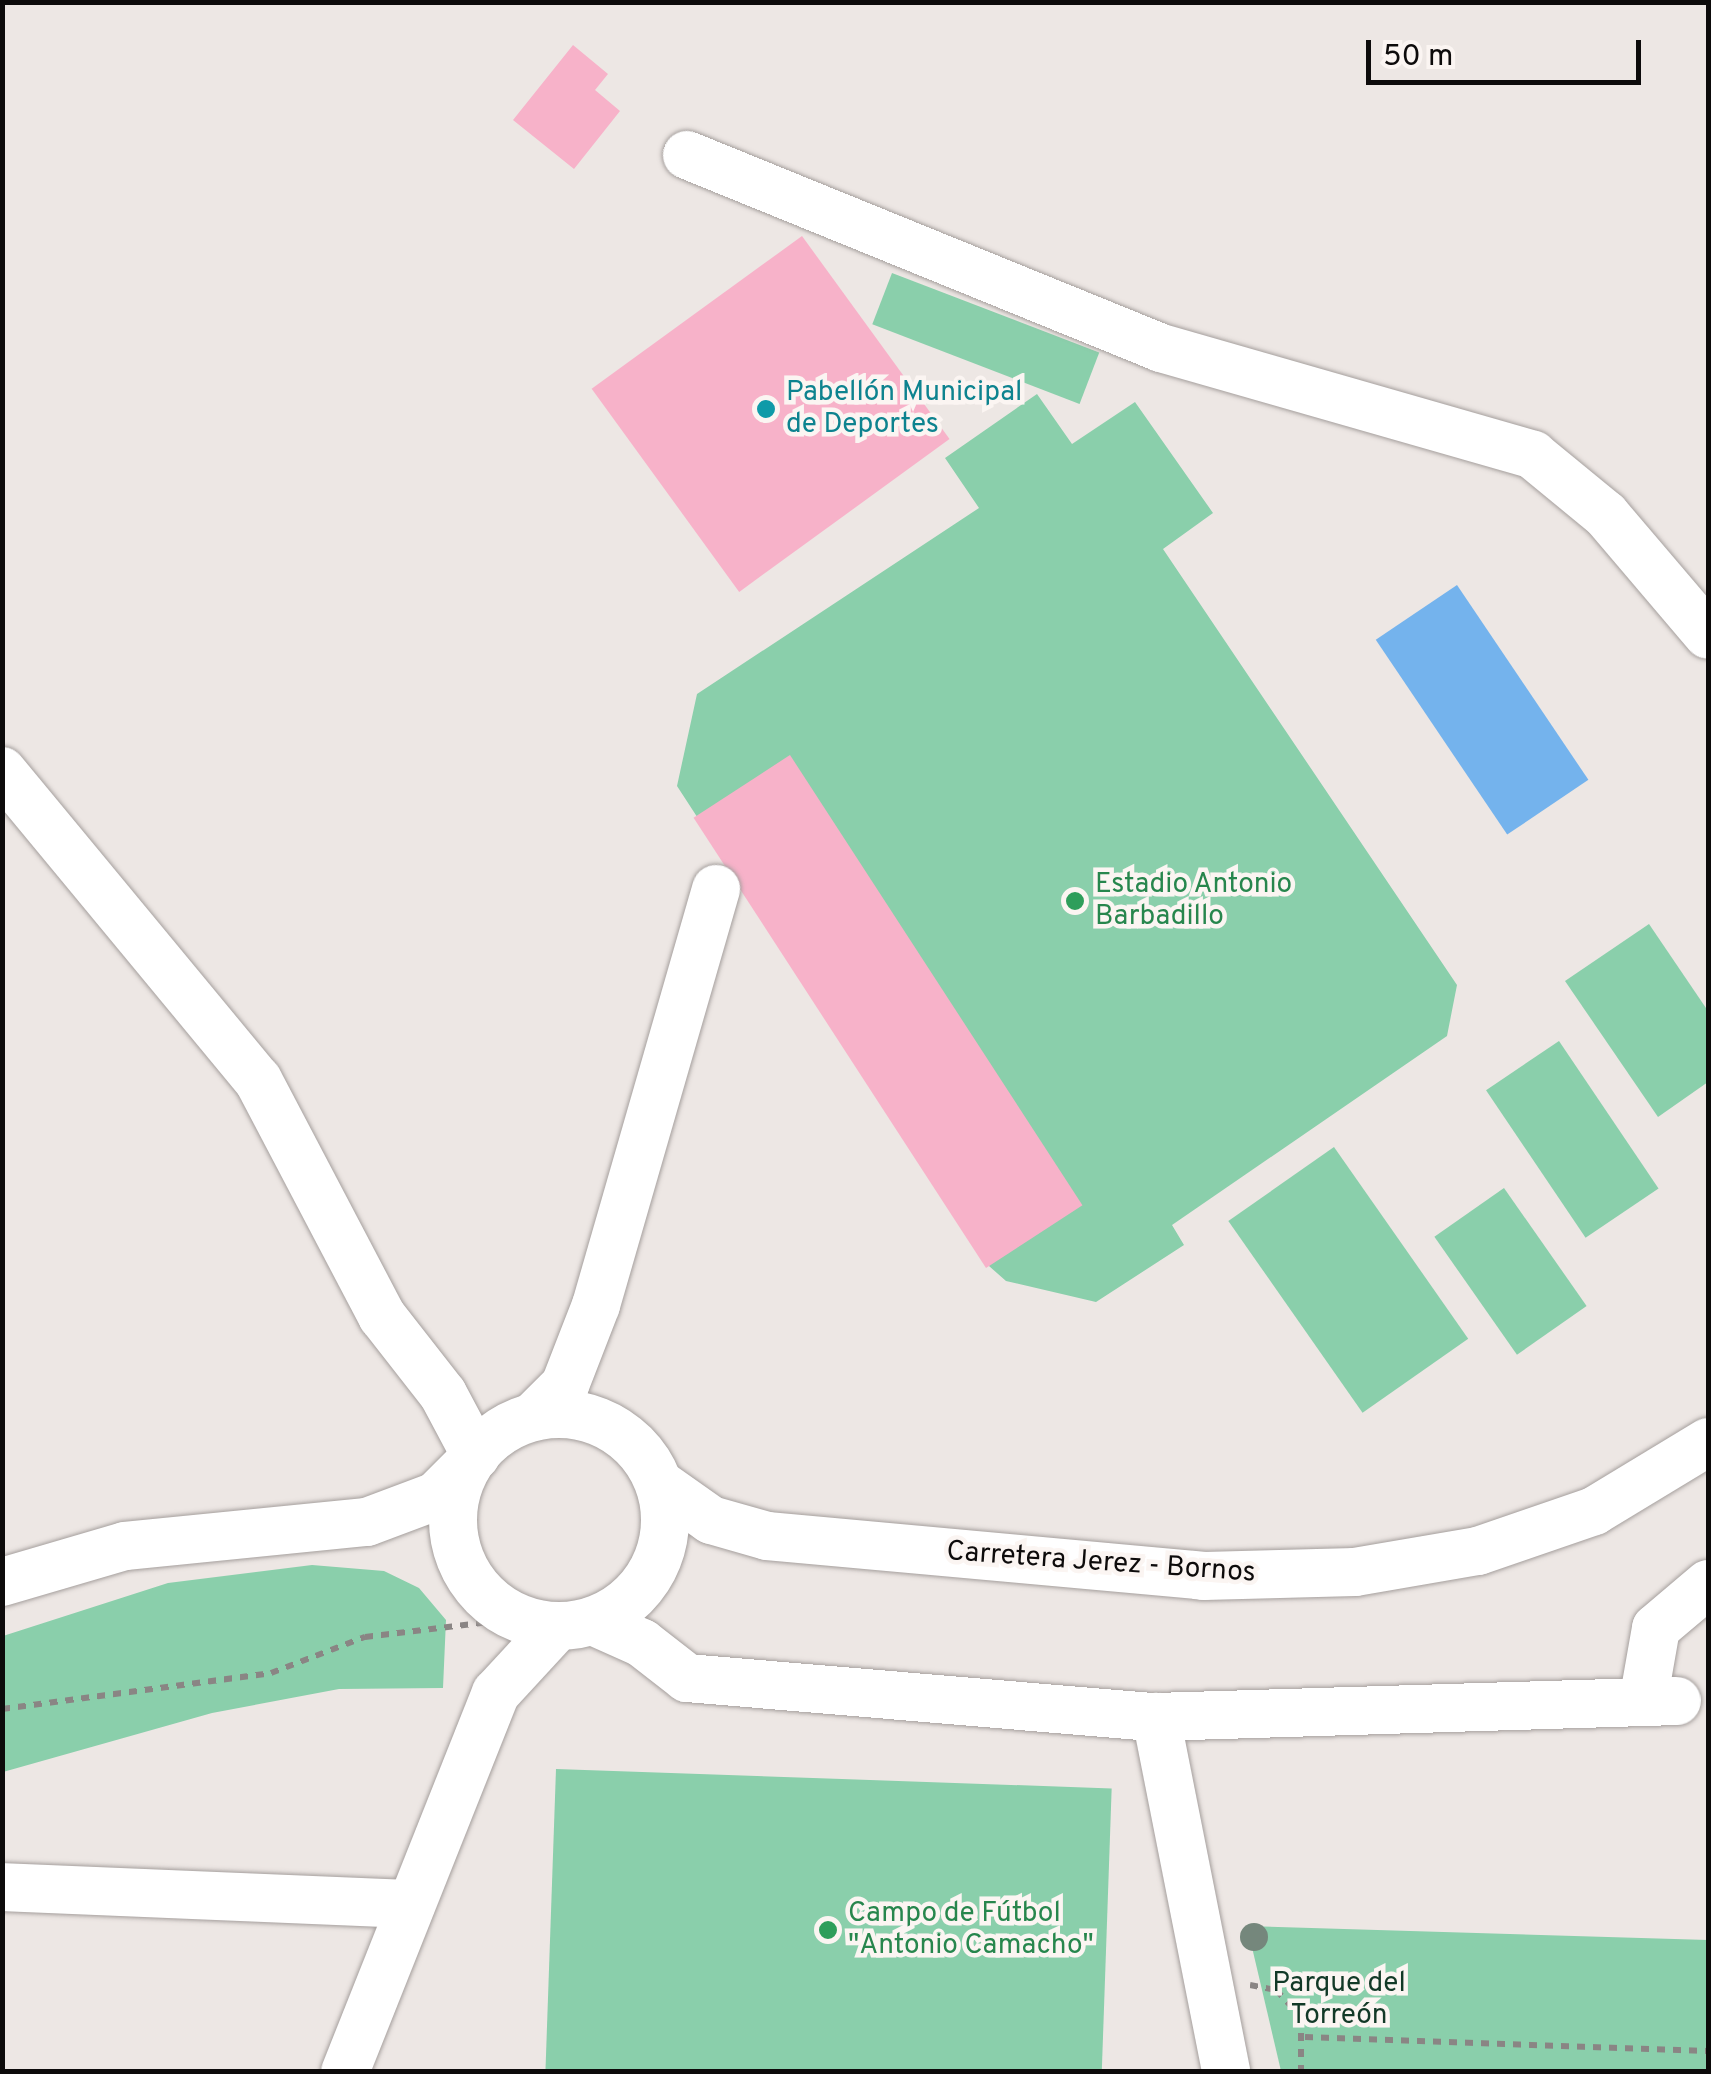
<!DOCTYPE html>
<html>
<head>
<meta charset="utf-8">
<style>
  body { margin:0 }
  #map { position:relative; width:1711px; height:2074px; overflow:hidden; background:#ede7e4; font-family:Overpass,sans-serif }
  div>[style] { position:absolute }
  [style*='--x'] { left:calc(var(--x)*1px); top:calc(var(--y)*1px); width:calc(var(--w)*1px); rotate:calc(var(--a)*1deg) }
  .green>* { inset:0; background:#8acfab; transform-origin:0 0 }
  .water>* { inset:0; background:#74b3ed; transform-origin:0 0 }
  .building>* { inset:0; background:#f7b2c9; transform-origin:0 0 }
  .path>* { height:6px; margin-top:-3px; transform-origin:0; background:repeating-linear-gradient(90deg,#8a8584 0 8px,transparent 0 16px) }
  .roads { filter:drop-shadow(0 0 2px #a59f9d) drop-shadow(0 0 2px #a59f9d) }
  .minor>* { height:48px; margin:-24px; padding:0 24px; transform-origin:24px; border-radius:24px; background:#fff }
  .minor>.ring { margin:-24px; padding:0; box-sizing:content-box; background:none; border:48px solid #fff; border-radius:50% }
  .trees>* { width:28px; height:28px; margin:-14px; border-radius:50%; background:#75877c }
  .dots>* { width:28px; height:28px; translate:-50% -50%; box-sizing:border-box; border:5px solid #fbf5f2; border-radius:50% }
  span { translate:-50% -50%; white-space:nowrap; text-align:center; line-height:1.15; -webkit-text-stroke:9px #fbf5f2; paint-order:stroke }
  .culture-label { font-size:28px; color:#0d838f }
  .left { translate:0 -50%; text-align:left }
  .leisure-label { font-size:28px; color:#27864d }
  .street-label { font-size:28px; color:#0d0b0b }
  .park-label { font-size:28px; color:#123927 }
  .frame { position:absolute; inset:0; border:5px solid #0d0b0b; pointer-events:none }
  .scale { position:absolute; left:1366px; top:40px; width:275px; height:45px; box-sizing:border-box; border:5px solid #0d0b0b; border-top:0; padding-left:12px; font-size:30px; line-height:35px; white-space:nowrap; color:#0d0b0b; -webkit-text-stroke:8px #fbf5f2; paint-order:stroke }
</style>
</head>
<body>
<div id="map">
  <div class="green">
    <i style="left:892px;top:273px;width:222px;height:55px;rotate:21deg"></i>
    <i style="clip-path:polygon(1037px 394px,1072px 444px,1135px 402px,1213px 513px,1163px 549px,1457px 985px,1447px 1036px,1172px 1225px,1184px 1245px,1096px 1302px,1006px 1281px,989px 1266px,677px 786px,697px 694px,979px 508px,945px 458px)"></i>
    <i style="clip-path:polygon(1649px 924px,1708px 1011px,1708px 1082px,1658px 1117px,1565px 981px)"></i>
    <i style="left:1559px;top:1041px;width:178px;height:88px;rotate:56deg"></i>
    <i style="left:1334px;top:1147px;width:234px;height:129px;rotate:55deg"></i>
    <i style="left:1504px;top:1188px;width:144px;height:85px;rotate:55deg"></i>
    <i style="clip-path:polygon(312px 1565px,384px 1571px,419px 1588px,446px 1620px,443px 1688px,339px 1689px,212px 1713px,3px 1772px,3px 1636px,168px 1583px)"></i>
    <i style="left:556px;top:1769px;width:556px;height:302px;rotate:2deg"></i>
    <i style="clip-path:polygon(1247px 1926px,1708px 1940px,1708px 2071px,1281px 2071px)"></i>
  </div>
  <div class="water">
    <i style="left:1457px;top:585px;width:235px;height:98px;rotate:56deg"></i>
  </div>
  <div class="building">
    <i style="clip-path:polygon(573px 45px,608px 74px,595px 90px,620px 111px,574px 169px,513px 120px)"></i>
    <i style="left:802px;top:236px;width:251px;height:260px;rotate:54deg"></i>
    <i style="left:790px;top:755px;width:537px;height:115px;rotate:57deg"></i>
  </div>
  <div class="path">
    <i style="--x:2;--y:1709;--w:271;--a:-7.6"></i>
    <i style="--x:271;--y:1673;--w:101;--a:-21"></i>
    <i style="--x:365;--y:1637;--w:125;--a:-6.9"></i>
    <i style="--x:1250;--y:1985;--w:26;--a:11"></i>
    <i style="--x:1276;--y:1990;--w:37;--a:47"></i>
    <i style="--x:1301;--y:2017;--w:55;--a:90"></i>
    <i style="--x:1305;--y:2037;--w:403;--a:2"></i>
  </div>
  <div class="roads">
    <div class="minor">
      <i style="--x:687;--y:155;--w:512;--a:22.15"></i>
      <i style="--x:1161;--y:348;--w:387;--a:16"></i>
      <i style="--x:1533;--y:455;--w:94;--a:39.4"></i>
      <i style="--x:1606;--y:515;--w:157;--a:49.6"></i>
      <i style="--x:2;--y:771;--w:401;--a:50.4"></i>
      <i style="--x:258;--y:1080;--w:267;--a:62.3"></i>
      <i style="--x:382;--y:1316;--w:99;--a:52"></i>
      <i style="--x:443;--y:1394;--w:70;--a:62"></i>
      <i class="ring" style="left:453px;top:1414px;width:164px;height:164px"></i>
      <i style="--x:534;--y:1416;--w:44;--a:-45"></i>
      <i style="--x:565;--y:1385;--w:86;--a:-68.8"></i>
      <i style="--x:596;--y:1305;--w:433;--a:-73.9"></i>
      <i style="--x:660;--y:1484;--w:62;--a:35.2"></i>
      <i style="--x:711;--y:1520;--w:58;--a:15.9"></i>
      <i style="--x:767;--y:1536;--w:439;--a:5.2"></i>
      <i style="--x:1204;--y:1576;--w:151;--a:-1.5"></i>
      <i style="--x:1355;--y:1572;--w:125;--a:-9.7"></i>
      <i style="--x:1478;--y:1551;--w:123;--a:-19"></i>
      <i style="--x:1594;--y:1511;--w:133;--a:-31.2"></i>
      <i style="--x:2;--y:1582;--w:128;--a:-16.3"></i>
      <i style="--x:125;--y:1546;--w:243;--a:-5.7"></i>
      <i style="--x:367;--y:1522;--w:74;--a:-20.6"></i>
      <i style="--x:436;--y:1496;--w:47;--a:-45"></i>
      <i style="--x:593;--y:1621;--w:54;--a:24.2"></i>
      <i style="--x:642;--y:1643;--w:57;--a:37.9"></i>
      <i style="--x:687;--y:1678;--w:471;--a:4.8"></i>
      <i style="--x:1156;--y:1717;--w:521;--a:-1.76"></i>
      <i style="--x:1643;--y:1702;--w:75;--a:-80"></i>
      <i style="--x:1656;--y:1628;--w:68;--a:-40.2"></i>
      <i style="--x:1156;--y:1717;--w:362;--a:78.8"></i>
      <i style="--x:2;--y:1887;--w:407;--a:2.4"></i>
      <i style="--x:345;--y:2072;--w:408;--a:-68.3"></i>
      <i style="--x:496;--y:1693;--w:90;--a:-47.3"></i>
    </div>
  </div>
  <div class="trees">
    <i style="left:1254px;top:1937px"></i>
  </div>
  <div class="dots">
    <i style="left:766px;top:409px;background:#0f9aa8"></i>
    <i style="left:1075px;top:901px;background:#2e9e5b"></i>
    <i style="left:828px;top:1930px;background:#2e9e5b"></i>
  </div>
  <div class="culture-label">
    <span class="left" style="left:786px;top:409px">Pabellón Municipal<br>de Deportes</span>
  </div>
  <div class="leisure-label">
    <span class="left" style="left:1095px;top:901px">Estadio Antonio<br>Barbadillo</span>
    <span class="left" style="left:848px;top:1930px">Campo de Fútbol<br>"Antonio Camacho"</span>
  </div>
  <div class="street-label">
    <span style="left:1101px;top:1563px;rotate:4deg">Carretera Jerez - Bornos</span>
  </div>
  <div class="park-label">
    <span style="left:1339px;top:2000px">Parque del<br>Torreón</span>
  </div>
  <div class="frame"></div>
  <div class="scale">50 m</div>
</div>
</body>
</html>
